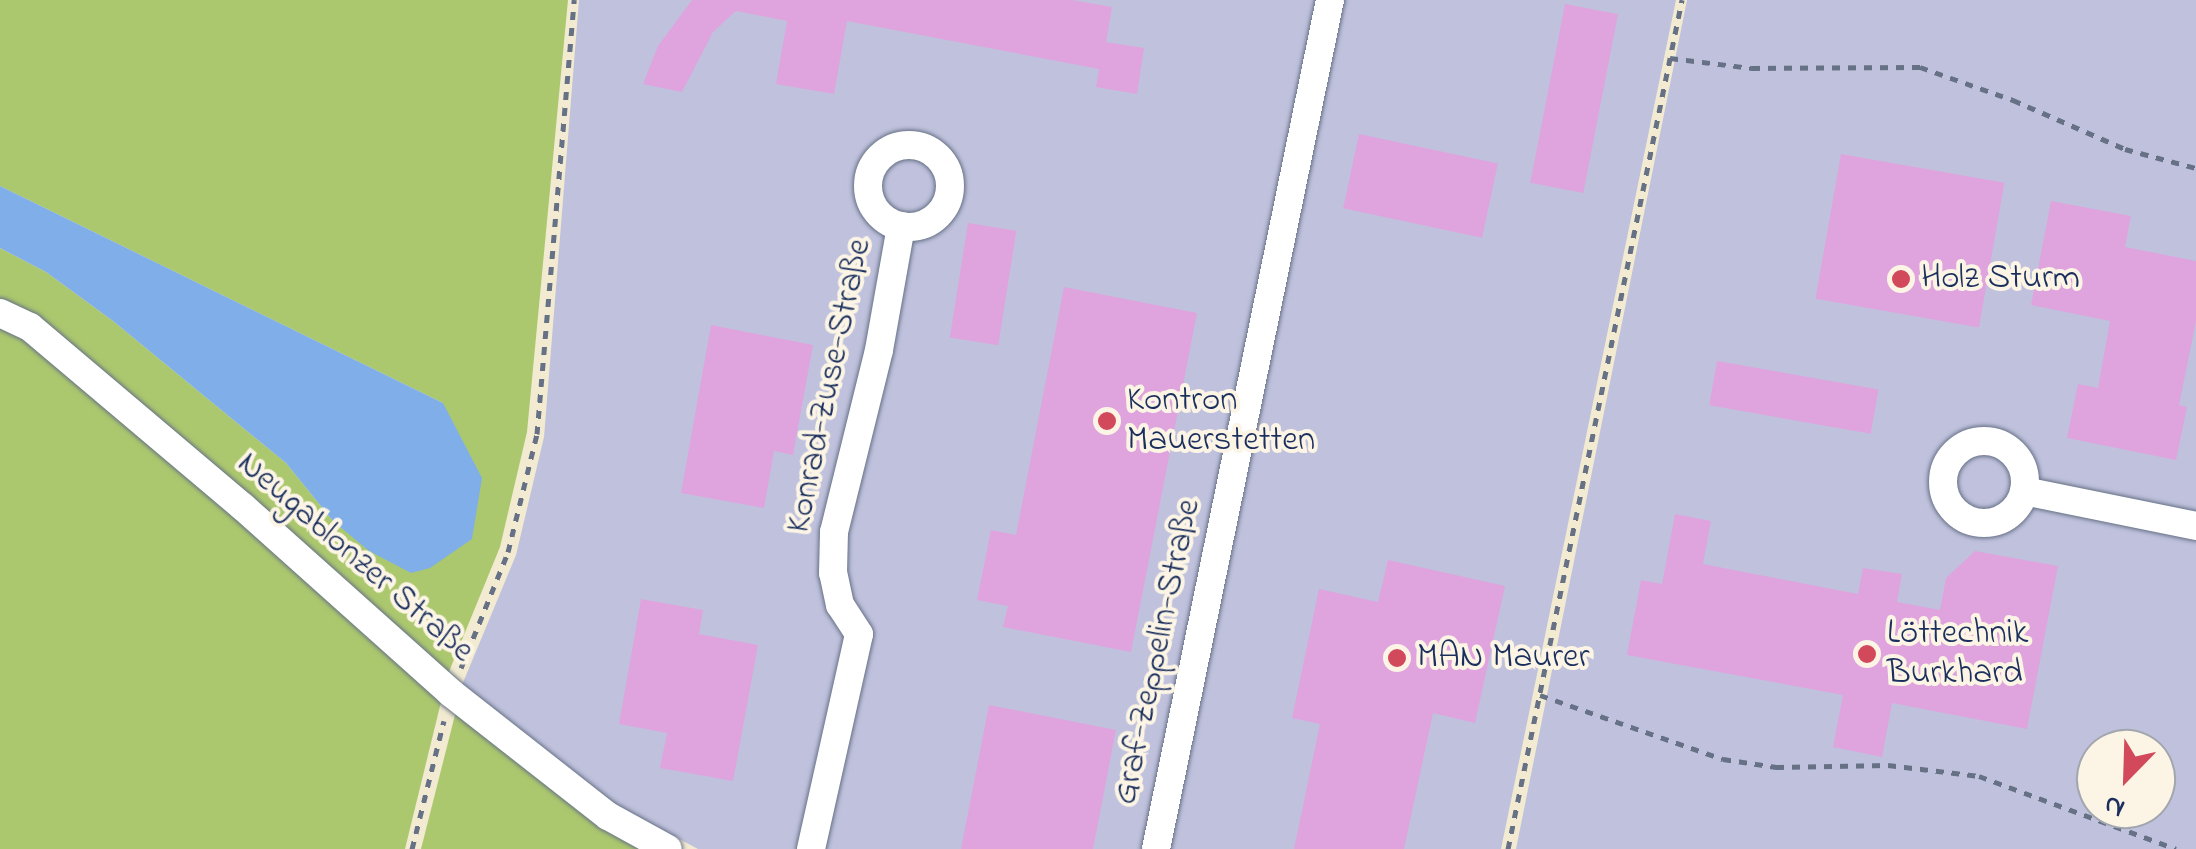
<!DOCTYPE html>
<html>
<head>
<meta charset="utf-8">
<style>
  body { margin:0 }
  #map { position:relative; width:2196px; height:849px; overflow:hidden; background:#f2ebd1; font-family:"Indie Flower",sans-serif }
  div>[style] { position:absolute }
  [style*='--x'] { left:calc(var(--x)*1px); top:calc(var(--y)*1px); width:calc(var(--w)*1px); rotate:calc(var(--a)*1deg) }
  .industrial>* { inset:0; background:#c0c2dd }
  .green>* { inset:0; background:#acc86e }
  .water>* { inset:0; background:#7faee9 }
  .building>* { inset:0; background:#dfa3de; transform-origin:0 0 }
  .path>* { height:5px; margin-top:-2.5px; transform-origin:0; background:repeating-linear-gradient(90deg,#667186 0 8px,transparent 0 16px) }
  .roads { filter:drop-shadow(0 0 2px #667186) drop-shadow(0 0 2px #667186) }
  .minor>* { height:28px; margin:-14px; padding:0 14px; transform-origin:14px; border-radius:14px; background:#fff }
  .minor>.ring { margin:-14px; padding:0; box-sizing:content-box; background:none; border:28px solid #fff; border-radius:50% }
  .dots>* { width:28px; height:28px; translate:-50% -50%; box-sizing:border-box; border:5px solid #fcf5e5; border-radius:50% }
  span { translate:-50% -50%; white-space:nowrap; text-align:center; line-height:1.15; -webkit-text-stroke:8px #fcf5e5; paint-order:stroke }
  .poi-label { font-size:35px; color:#1b2f5e }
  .left { translate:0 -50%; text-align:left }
  .street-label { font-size:35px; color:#1b2f5e }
  .north { position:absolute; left:2076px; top:729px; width:100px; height:100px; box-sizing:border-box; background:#fcf5e5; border:2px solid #a2a6af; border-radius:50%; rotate:203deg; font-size:28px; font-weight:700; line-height:40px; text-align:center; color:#1b2f5e }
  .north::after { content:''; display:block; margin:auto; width:35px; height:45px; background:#d1495b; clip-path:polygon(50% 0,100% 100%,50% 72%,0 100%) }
</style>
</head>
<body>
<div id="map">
  <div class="industrial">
    <i style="clip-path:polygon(579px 0,1676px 0,1501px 849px,698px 849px,613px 804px,462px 685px,516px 555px,544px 437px)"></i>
    <i style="clip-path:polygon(evenodd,1687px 0,2196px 0,2196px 849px,1516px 849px,1687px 0,2096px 749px,2156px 749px,2156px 809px,2096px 809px,2096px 749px)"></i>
  </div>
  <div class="green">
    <i style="clip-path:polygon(0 0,568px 0,527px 432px,500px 547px,448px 674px,0 301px,0 248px,46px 272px,113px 321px,286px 463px,333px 521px,443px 403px,0 186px)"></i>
    <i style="clip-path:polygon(0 322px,24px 333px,442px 698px,405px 849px,0 849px)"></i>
    <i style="clip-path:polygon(456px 711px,643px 849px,421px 849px)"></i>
  </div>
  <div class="water">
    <i style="clip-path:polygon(0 186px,443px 403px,482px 478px,472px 539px,430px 568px,411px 573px,369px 551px,333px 521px,286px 463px,113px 321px,46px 272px,0 248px)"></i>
  </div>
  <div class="building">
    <i style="clip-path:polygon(692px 0,1072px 0,1112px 7px,1106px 42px,1144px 48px,1137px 94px,1096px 87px,1099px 69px,847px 21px,834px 94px,776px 84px,787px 21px,736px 11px,713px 32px,682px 92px,643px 84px,658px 46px)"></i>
    <i style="left:1565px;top:4px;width:54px;height:182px;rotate:11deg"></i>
    <i style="left:1359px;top:134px;width:142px;height:76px;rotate:12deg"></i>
    <i style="left:1841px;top:154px;width:166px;height:147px;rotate:10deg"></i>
    <i style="clip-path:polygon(2051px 201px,2131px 216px,2125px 247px,2196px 261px,2196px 321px,2179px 405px,2187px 407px,2176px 460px,2067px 438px,2078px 384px,2098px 388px,2110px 321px,2031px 305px)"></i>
    <i style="left:968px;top:223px;width:49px;height:116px;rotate:9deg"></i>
    <i style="clip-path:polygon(1064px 287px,1197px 313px,1131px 652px,1003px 627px,1008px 606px,977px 600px,991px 530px,1016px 535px)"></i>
    <i style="clip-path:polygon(711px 325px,813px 345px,793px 455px,774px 451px,764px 508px,681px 493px)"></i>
    <i style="left:1717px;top:361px;width:164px;height:45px;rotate:10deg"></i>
    <i style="clip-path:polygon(1675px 514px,1711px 521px,1703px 564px,1858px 594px,1863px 568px,1902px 574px,1897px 602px,1940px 610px,1946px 578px,1975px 551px,2058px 566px,2027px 729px,1892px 703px,1882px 757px,1833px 747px,1843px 695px,1627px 655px,1641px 580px,1662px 584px)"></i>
    <i style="clip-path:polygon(1388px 560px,1505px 586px,1475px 723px,1433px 713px,1404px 849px,1294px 849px,1320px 724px,1292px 718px,1319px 589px,1378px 602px)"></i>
    <i style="clip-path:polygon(641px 599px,703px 610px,699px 634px,758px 645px,733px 781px,660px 768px,667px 733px,619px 724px)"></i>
    <i style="clip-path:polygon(989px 705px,1116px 730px,1093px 849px,961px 849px)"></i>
  </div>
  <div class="path">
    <i style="--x:1670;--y:58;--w:83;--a:7"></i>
    <i style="--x:1752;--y:68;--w:168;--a:-0.3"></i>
    <i style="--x:1920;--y:67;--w:99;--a:19.5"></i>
    <i style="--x:2013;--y:100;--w:122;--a:23.6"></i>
    <i style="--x:2125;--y:149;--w:73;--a:15"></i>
    <i style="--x:461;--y:668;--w:125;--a:-67.9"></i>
    <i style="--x:508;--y:552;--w:122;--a:-76.2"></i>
    <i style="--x:537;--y:434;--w:436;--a:-85.1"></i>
    <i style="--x:1540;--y:695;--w:194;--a:19.3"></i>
    <i style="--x:1723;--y:759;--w:54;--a:8.6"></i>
    <i style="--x:1776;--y:767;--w:112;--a:-1"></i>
    <i style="--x:1888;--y:765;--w:92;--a:6.9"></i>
    <i style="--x:1979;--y:776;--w:210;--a:20.3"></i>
    <i style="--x:412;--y:849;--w:132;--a:-76"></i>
    <i style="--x:1508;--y:849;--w:867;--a:-78.42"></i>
  </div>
  <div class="roads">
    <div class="minor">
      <i class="ring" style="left:868px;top:145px;width:54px;height:54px"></i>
      <i style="--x:0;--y:313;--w:33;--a:25"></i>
      <i style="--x:30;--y:327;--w:279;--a:40.2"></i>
      <i style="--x:243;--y:507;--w:279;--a:41.8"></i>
      <i style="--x:451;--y:693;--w:199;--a:38.1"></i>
      <i style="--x:608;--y:816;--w:68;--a:28.8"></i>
      <i class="ring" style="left:1943px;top:441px;width:54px;height:54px"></i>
      <i style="--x:2024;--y:491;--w:176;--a:11.5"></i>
      <i style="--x:811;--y:849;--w:220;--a:-77.4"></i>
      <i style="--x:859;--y:634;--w:35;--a:-123"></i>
      <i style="--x:840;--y:605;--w:33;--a:-102"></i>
      <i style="--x:833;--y:573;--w:41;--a:-88.6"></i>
      <i style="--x:834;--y:532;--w:187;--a:-76.1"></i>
      <i style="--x:879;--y:350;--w:126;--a:-79.9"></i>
      <i style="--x:1156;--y:849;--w:867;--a:-78.42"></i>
    </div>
  </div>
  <div class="dots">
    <i style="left:1901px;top:279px;background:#d1495b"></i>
    <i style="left:1107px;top:421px;background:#d1495b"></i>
    <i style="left:1867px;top:654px;background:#d1495b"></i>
    <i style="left:1397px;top:658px;background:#d1495b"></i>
  </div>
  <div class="poi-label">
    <span class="left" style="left:1921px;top:279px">Holz Sturm</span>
    <span class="left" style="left:1127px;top:421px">Kontron<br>Mauerstetten</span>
    <span class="left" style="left:1887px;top:654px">Löttechnik<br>Burkhard</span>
    <span class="left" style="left:1417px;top:658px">MAN Maurer</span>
  </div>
  <div class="street-label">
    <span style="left:830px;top:386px;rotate:-78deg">Konrad-Zuse-Straße</span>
    <span style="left:355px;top:558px;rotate:41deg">Neugablonzer Straße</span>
    <span style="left:1158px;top:652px;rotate:-78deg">Graf-Zeppelin-Straße</span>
  </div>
  <div class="north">N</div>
</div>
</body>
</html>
